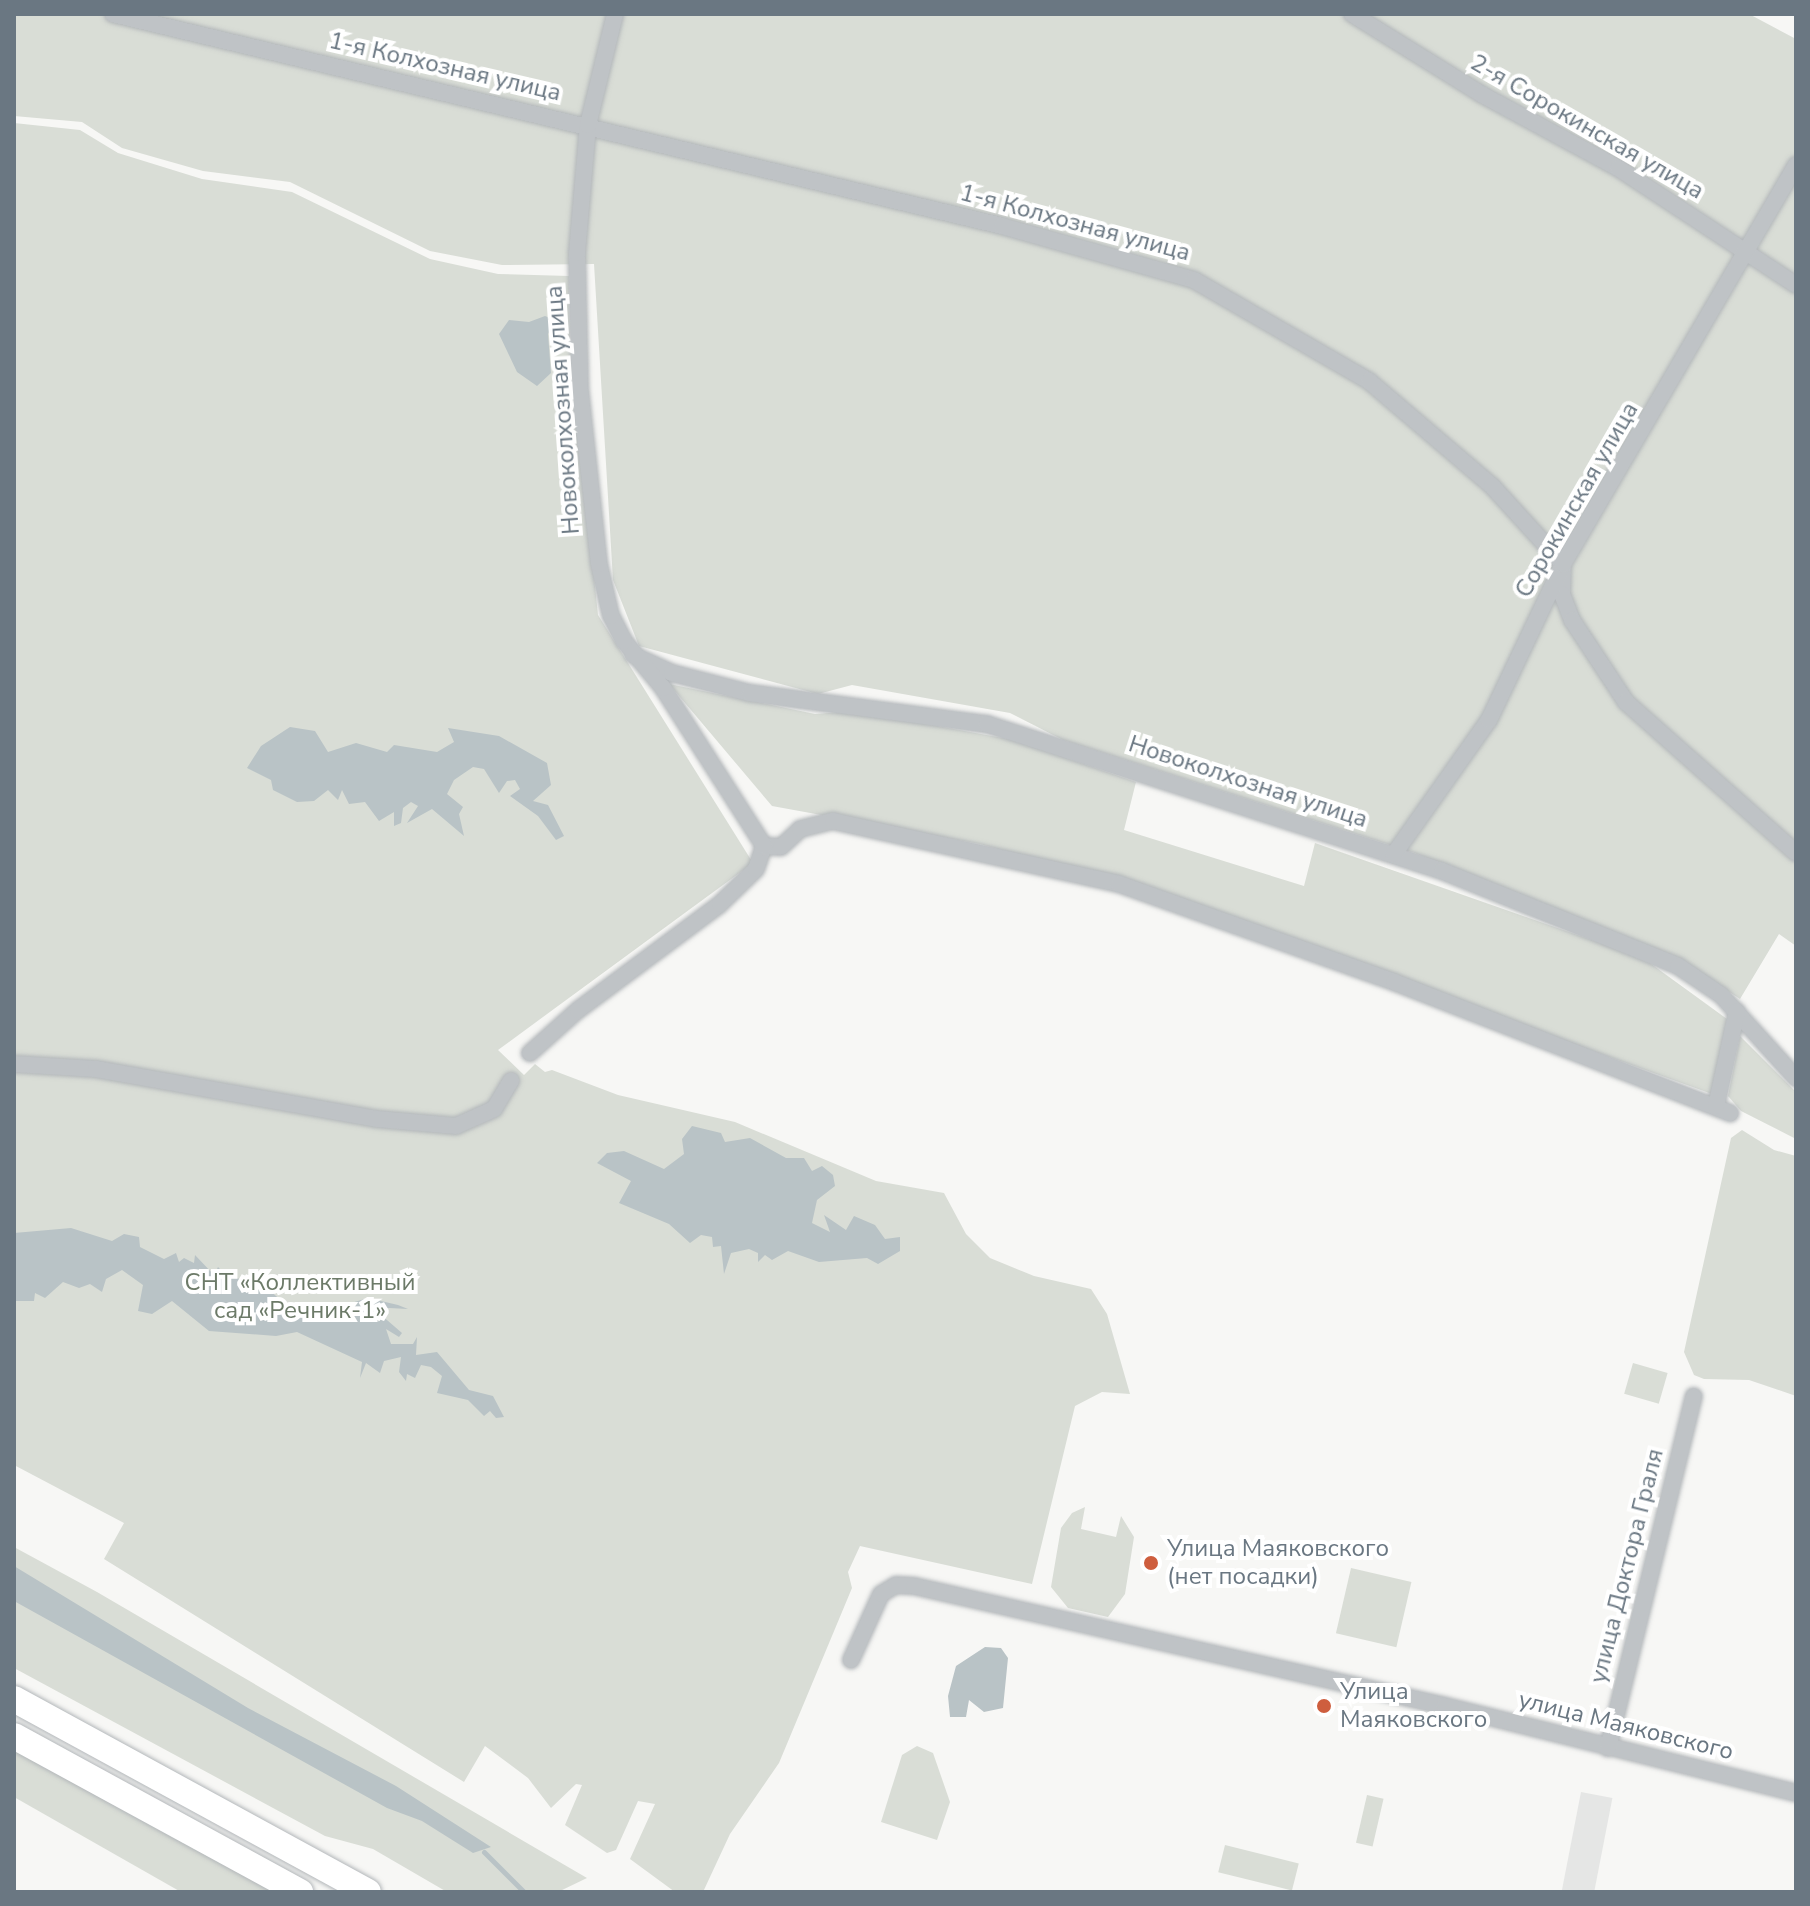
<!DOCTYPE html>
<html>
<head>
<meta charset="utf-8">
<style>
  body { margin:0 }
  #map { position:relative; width:1810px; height:1906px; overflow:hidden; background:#f7f7f5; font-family:"Nunito Sans",sans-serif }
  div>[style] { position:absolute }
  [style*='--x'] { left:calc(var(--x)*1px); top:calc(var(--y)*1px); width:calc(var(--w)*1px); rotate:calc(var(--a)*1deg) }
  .built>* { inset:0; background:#e5e6e5; transform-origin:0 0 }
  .green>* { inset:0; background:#d9ddd6; transform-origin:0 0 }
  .water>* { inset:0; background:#b9c3c6 }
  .stream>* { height:5px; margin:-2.5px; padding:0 2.5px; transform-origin:2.5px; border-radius:2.5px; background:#b9c3c6 }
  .roads { filter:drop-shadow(0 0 2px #b3b7ba) drop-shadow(0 0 2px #b3b7ba) }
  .street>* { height:16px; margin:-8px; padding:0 8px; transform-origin:8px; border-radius:8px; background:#bfc3c6 }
  .primary>* { height:26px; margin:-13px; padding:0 13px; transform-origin:13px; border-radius:13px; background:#fff }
  .dots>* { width:22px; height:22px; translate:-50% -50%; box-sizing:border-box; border:4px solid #fff; border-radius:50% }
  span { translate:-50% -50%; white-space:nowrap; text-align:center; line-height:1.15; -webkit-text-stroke:8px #fff; paint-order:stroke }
  .street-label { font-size:24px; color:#6a7782 }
  .park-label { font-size:24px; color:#6c7a68 }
  .poi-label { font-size:24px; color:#6a7782 }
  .left { translate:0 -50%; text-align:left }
  .frame { position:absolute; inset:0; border:16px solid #6a7782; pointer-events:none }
</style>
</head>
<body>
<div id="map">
  <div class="built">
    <i style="left:1581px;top:1792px;width:32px;height:102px;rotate:11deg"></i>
  </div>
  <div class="green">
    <i style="clip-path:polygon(14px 14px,1749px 14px,1796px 39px,1796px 946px,1779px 934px,1740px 999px,1679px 958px,1412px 852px,1063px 740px,1010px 713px,852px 685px,818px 694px,639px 646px,613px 580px,594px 264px,502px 265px,430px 251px,290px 182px,203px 171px,122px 148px,82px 122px,14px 116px)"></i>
    <i style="clip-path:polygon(14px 123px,80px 130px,118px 153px,202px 179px,292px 192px,430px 259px,498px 274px,569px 276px,570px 347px,598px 615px,753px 863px,498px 1050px,524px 1075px,535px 1064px,545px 1072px,552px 1070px,618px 1095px,735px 1122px,876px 1181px,944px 1193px,966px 1234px,990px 1258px,1034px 1276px,1091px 1289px,1107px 1314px,1130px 1394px,1102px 1392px,1075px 1406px,1032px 1584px,860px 1546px,848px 1572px,852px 1588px,779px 1763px,730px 1834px,703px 1892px,675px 1892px,630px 1859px,655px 1804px,638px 1801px,616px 1850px,607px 1853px,565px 1825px,582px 1785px,576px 1784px,551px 1808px,528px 1778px,485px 1746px,464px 1782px,104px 1559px,124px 1523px,14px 1465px)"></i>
    <i style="clip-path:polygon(669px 684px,815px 714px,855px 711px,1014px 740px,1136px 782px,1124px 830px,1304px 886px,1315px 843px,1643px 958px,1727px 1019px,1712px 1094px,1143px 889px,980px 844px,772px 806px)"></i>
    <i style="clip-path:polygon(1740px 1036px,1796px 1092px,1796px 1139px,1741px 1111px,1728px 1096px)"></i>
    <i style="clip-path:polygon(1742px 1130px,1774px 1150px,1796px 1156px,1796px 1396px,1749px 1380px,1704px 1379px,1694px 1375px,1684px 1352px,1731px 1138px)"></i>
    <i style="left:1633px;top:1363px;width:36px;height:32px;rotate:16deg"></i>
    <i style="clip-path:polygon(1085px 1507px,1081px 1529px,1116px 1537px,1121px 1516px,1134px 1537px,1125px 1594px,1108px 1617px,1068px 1608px,1051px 1587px,1061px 1528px,1072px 1513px)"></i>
    <i style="clip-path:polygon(14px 1547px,97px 1592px,587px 1878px,558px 1892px,447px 1892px,373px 1849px,325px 1836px,14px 1668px)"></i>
    <i style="left:1351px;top:1568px;width:62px;height:67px;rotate:13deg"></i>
    <i style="clip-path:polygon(14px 1745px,273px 1892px,181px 1892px,14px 1797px)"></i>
    <i style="clip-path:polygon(917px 1746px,933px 1753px,950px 1802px,937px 1840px,881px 1822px,902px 1755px)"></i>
    <i style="left:1367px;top:1795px;width:17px;height:49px;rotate:13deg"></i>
    <i style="left:1225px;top:1845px;width:76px;height:28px;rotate:14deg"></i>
  </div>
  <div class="water">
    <i style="clip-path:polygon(545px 316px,555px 320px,548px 334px,551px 373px,537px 386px,517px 372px,499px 334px,509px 320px,529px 322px)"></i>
    <i style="clip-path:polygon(290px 727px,315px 731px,328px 752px,356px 743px,387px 752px,394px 745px,437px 752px,454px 742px,448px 728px,499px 736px,547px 763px,551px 785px,533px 801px,548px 805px,564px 836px,556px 840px,538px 816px,510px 796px,520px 789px,515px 780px,507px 781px,499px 793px,484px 769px,473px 767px,454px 780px,447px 794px,463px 807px,459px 814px,464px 836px,432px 809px,407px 823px,418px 806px,411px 802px,403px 808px,401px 823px,394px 826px,394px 812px,379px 821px,365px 802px,349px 804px,342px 790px,338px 800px,328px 790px,314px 801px,297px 802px,273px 790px,271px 780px,247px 768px,261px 746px)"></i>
    <i style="clip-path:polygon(692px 1126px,721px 1133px,725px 1142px,750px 1138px,786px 1158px,804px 1158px,812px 1171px,822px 1166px,833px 1175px,835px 1186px,817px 1200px,812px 1223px,830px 1232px,824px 1215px,846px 1230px,854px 1216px,875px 1225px,885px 1239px,900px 1237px,900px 1251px,878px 1264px,867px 1258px,819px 1262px,788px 1251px,772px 1260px,765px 1255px,758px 1262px,758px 1253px,749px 1249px,731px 1253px,724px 1274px,721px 1246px,713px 1247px,712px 1237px,701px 1235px,690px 1243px,669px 1224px,619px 1203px,631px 1181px,597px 1163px,607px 1153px,624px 1151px,664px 1169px,684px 1154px,682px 1139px)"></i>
    <i style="clip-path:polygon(71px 1228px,112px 1241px,124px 1234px,139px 1237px,140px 1247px,164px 1259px,176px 1253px,179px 1262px,184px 1258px,194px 1263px,195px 1255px,214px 1275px,218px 1267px,228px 1277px,268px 1283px,267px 1288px,285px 1304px,331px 1309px,368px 1298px,398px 1305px,408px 1309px,370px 1307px,379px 1322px,380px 1314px,402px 1333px,399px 1337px,386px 1329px,391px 1344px,413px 1344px,417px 1337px,416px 1355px,437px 1352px,469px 1390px,493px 1396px,504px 1417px,496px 1418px,490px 1411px,484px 1416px,468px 1400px,437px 1393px,442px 1376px,431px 1367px,421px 1365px,415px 1378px,407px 1374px,406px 1381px,399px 1372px,401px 1357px,384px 1361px,380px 1373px,366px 1363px,360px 1378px,362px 1362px,297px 1332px,276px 1336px,209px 1331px,172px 1301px,152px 1314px,138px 1311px,143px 1285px,122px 1270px,106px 1279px,102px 1292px,90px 1284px,79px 1288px,63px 1282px,45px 1298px,35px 1293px,34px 1301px,14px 1301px,14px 1233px)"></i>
    <i style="clip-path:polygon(14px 1566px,248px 1708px,396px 1786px,491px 1847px,473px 1853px,422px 1821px,387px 1808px,14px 1601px)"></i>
    <i style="clip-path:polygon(985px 1647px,1001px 1648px,1008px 1658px,1003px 1708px,984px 1712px,969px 1700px,966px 1717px,950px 1717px,948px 1696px,956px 1666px)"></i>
  </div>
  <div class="stream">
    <i style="--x:484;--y:1852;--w:57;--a:45"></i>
  </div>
  <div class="roads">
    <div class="street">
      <i style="--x:113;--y:14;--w:914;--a:13.41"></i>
      <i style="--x:1002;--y:226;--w:199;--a:15.7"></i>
      <i style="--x:1194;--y:280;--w:202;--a:30"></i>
      <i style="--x:1369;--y:381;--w:162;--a:40.5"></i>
      <i style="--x:1492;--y:486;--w:105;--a:47.7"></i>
      <i style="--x:1563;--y:564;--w:30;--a:92"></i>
      <i style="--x:1562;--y:594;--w:28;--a:69"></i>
      <i style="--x:1572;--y:620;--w:98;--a:56.6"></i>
      <i style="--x:1626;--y:702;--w:227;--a:41.6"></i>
      <i style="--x:1352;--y:14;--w:152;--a:31.8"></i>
      <i style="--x:1481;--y:94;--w:156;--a:28.4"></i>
      <i style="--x:1618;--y:168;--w:213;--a:33.3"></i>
      <i style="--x:633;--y:655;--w:43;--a:24.8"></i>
      <i style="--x:672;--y:673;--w:81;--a:14.4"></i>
      <i style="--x:750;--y:693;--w:239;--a:7.5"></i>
      <i style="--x:987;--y:724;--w:478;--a:17.9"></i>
      <i style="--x:1442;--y:871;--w:254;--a:21.9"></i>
      <i style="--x:1678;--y:966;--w:52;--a:34"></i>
      <i style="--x:1721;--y:995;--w:112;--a:47.9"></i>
      <i style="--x:764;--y:846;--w:17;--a:3"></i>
      <i style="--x:781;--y:847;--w:26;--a:-43"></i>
      <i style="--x:800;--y:829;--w:34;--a:-14"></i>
      <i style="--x:833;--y:821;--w:293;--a:12.4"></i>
      <i style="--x:1119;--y:884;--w:292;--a:19.6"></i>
      <i style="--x:1394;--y:982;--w:361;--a:21.3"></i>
      <i style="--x:1394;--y:854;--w:164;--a:-54.7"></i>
      <i style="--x:1489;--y:720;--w:173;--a:-64.6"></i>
      <i style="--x:1563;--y:564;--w:462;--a:-59.7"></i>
      <i style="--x:530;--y:1053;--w:64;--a:-41.9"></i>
      <i style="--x:578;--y:1010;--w:177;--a:-36.7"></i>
      <i style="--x:720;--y:904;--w:50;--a:-44.2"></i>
      <i style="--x:756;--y:869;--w:24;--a:-71"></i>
      <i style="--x:764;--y:846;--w:188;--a:-122.6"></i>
      <i style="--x:663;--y:688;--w:61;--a:-129.7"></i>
      <i style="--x:624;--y:641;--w:28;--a:-117"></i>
      <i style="--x:611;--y:616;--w:53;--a:-103"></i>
      <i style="--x:599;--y:564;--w:175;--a:-96.2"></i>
      <i style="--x:580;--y:390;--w:137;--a:-91.3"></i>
      <i style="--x:577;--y:253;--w:128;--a:-85.1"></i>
      <i style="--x:588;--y:125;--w:114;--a:-76.3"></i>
      <i style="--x:14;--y:1064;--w:82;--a:3.5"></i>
      <i style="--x:96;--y:1069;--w:285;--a:10.1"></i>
      <i style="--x:377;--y:1119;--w:79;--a:5.1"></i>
      <i style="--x:456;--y:1126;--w:42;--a:-24.1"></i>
      <i style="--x:494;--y:1109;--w:33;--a:-59"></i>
      <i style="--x:1716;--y:1106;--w:97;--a:-77.5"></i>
      <i style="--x:851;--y:1660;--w:72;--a:-65.6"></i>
      <i style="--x:881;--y:1594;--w:17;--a:-31"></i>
      <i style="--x:896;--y:1585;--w:18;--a:3"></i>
      <i style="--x:914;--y:1586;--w:544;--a:12.73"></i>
      <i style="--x:1445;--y:1706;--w:362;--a:13.9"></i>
      <i style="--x:1608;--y:1748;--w:362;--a:-76.3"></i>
    </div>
    <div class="primary">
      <i style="--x:14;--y:1699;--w:403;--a:28.6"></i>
      <i style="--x:14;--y:1736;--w:326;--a:28.6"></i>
    </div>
  </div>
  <div class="dots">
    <i style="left:1151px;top:1563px;background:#ce5e3e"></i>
    <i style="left:1324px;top:1706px;background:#ce5e3e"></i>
  </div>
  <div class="street-label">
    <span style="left:445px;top:67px;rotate:13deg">1-я Колхозная улица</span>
    <span style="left:1587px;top:127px;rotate:30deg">2-я Сорокинская улица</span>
    <span style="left:1075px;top:223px;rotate:15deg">1-я Колхозная улица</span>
    <span style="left:563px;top:410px;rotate:-94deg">Новоколхозная улица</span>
    <span style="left:1577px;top:500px;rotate:-60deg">Сорокинская улица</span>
    <span style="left:1248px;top:782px;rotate:18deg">Новоколхозная улица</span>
    <span style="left:1627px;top:1566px;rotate:-76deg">улица Доктора Граля</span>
    <span style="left:1626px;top:1726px;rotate:14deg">улица Маяковского</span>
  </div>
  <div class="park-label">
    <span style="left:300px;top:1297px">СНТ «Коллективный<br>сад «Речник-1»</span>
  </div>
  <div class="poi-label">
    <span class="left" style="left:1167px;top:1563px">Улица Маяковского<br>(нет посадки)</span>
    <span class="left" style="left:1340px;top:1706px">Улица<br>Маяковского</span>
  </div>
  <div class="frame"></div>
</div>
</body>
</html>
